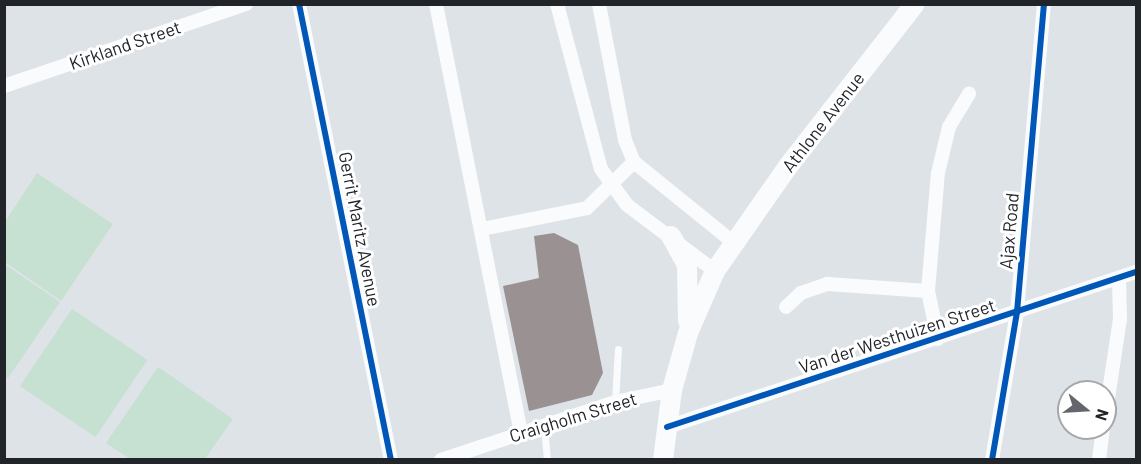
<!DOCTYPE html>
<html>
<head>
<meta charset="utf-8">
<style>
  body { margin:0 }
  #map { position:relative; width:1141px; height:464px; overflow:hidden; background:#dee3e8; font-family:Barlow,sans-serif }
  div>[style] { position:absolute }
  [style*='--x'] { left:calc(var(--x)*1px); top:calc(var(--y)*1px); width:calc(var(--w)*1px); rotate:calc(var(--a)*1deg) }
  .green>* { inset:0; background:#c6e0d1; transform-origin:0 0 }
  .building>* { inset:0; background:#9a9192 }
  .service>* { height:7px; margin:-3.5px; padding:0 3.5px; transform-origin:3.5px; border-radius:3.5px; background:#fafbfc }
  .minor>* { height:14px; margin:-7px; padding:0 7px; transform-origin:7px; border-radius:7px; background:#fafbfc }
  .secondary>* { height:20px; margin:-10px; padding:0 10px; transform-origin:10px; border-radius:10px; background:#fafbfc }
  .cycleway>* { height:6px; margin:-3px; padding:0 3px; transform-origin:3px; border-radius:3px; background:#0057b8 }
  span { translate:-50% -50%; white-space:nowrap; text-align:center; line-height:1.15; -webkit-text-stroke:6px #fff; paint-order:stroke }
  .street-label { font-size:18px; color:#212428 }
  .frame { position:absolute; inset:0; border:6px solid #212428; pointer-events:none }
  .north { position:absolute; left:1057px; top:380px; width:60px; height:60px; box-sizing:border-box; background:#fff; border:2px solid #a6a7a9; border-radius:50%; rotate:108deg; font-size:16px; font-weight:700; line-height:24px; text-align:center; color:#212428 }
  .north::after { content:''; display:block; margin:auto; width:21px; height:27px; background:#63676b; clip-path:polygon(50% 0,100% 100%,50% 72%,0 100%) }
</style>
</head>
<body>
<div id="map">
  <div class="green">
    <i style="clip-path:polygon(37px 173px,113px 224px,61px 301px,5px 262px,5px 222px)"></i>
    <i style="clip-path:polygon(4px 264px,60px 302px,8px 378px,4px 375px)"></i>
    <i style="left:72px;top:309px;width:91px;height:93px;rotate:34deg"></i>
    <i style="clip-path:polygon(158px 367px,233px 419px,205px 459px,130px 459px,106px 443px)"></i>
  </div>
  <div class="building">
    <i style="clip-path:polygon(554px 233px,578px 245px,603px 373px,592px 395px,529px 411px,503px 286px,539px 278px,534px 236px)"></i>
  </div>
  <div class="service">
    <i style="--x:615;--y:402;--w:53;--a:-86.8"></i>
    <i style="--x:544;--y:426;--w:34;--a:85"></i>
  </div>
  <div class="minor">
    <i style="--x:299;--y:4;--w:465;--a:78.6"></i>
    <i style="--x:436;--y:4;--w:436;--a:78.8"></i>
    <i style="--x:557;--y:4;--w:171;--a:75.1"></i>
    <i style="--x:601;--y:169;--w:44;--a:54.2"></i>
    <i style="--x:627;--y:205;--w:110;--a:36.9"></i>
    <i style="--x:599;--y:4;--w:138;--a:79.2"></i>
    <i style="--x:625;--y:140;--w:24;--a:68"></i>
    <i style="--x:634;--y:162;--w:129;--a:39"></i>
    <i style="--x:4;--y:86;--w:256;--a:-18.7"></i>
    <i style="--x:482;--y:229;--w:107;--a:-11.3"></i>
    <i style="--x:587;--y:208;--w:66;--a:-44.4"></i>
    <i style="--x:786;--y:307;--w:21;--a:-43"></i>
    <i style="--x:801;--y:293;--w:28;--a:-19"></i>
    <i style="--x:827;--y:284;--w:101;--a:4"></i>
    <i style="--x:938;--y:339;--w:49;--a:-101.8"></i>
    <i style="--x:928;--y:291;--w:118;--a:-85.2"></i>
    <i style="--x:938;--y:173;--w:47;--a:-76.6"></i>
    <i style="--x:949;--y:127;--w:39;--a:-59"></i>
    <i style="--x:1105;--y:418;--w:100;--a:-81.4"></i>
    <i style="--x:1120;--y:319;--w:41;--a:-91.4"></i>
    <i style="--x:667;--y:427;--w:494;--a:-18.3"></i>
    <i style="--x:441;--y:460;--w:183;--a:-18.4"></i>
    <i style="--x:615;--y:402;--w:58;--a:-11.9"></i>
    <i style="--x:992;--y:460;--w:150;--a:-80.4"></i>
    <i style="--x:1017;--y:312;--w:309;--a:-85"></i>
    <i style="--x:1099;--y:460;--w:32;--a:-83"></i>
  </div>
  <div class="secondary">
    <i style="--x:671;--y:236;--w:33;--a:61"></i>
    <i style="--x:687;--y:265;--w:56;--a:89"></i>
    <i style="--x:663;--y:460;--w:71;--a:-82.7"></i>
    <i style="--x:672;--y:390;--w:59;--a:-74.3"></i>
    <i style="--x:688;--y:333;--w:68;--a:-66.5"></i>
    <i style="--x:715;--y:271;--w:129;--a:-55.1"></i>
    <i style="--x:789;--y:165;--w:204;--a:-52"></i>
  </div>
  <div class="cycleway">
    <i style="--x:299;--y:4;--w:465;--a:78.6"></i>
    <i style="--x:667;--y:427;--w:494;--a:-18.3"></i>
    <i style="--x:992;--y:460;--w:150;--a:-80.4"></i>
    <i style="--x:1017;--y:312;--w:309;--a:-85"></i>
  </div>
  <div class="street-label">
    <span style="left:125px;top:45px;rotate:-19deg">Kirkland Street</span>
    <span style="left:823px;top:122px;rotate:-52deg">Athlone Avenue</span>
    <span style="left:360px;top:229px;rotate:79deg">Gerrit Maritz Avenue</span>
    <span style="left:1009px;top:231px;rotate:-85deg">Ajax Road</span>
    <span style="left:897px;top:336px;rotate:-18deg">Van der Westhuizen Street</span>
    <span style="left:573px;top:417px;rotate:-17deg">Craigholm Street</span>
  </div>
  <div class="frame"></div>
  <div class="north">N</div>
</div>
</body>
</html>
